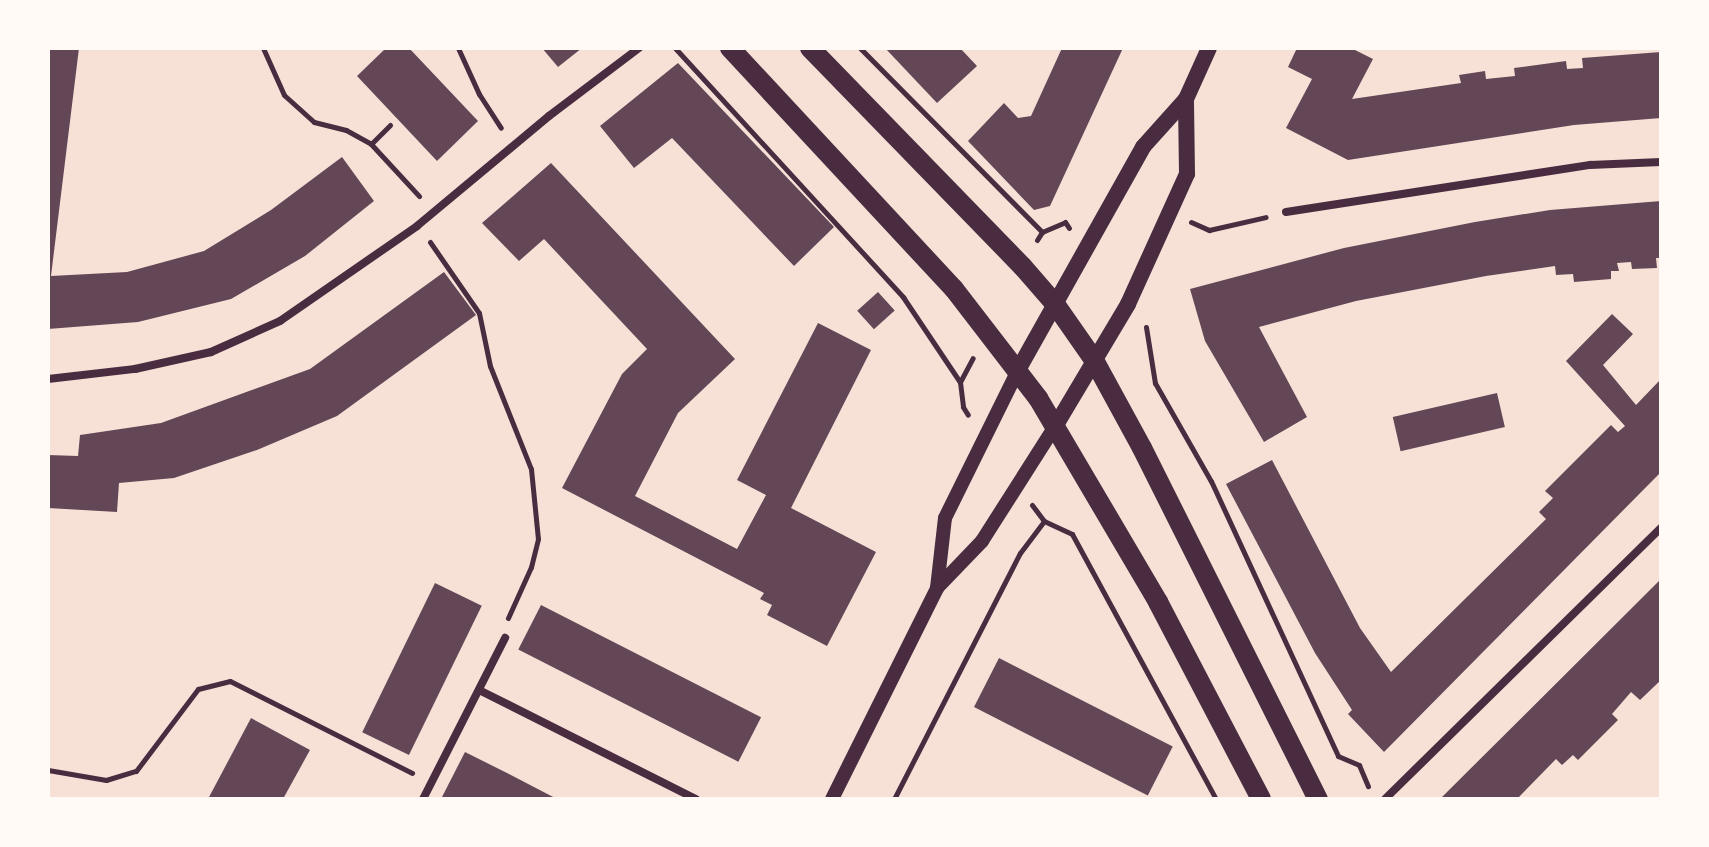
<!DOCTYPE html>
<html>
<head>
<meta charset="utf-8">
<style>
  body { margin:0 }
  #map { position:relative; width:1709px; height:847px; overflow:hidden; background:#f7e1d7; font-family:Figtree,sans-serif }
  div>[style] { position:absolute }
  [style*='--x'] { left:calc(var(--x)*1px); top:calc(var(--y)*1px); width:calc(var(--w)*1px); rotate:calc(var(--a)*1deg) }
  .building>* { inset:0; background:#644757; transform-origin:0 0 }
  .path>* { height:5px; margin:-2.5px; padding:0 2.5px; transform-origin:2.5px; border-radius:2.5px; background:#4a2c40 }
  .minor>* { height:8px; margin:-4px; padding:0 4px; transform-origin:4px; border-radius:4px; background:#4a2c40 }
  .tertiary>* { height:14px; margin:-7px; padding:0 7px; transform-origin:7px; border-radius:7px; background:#4a2c40 }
  .secondary>* { height:16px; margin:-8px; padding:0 8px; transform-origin:8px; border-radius:8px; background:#4a2c40 }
  .primary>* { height:20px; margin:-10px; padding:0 10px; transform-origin:10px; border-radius:10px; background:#4a2c40 }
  span { translate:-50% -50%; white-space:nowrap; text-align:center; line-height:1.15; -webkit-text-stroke:6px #fffaf5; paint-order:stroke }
  .frame { position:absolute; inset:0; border:50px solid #fffaf5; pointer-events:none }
</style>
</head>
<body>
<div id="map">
  <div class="building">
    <i style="clip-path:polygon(48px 48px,79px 48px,51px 276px,127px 272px,204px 251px,271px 210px,342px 157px,374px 201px,305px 256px,231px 299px,138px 322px,48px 329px)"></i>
    <i style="clip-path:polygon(386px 48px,409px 48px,478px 121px,437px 161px,357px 76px)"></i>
    <i style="clip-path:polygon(542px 48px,582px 48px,558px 67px)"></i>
    <i style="clip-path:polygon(885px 48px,960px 48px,977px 66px,937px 103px)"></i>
    <i style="clip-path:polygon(1062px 48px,1123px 48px,1050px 206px,1034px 210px,968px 141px,1004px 103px,1018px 118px,1031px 116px)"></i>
    <i style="clip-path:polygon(1297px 48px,1351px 48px,1373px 59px,1352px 99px,1461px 83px,1459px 75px,1485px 71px,1486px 79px,1515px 76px,1514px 68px,1566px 61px,1567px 69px,1583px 68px,1582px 58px,1661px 52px,1661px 118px,1574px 125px,1348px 160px,1286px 128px,1312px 79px,1288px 67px)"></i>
    <i style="clip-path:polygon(678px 63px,834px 227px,794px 266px,672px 138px,634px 168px,600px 126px)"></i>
    <i style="clip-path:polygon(551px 163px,735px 359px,678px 413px,635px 496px,737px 549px,766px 495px,737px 480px,818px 323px,871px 350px,791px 508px,876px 552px,827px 646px,767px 615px,772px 605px,760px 599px,764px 593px,562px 488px,622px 374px,647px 349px,544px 239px,519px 261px,482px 223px)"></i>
    <i style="clip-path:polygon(1661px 201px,1661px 258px,1656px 258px,1657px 268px,1632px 269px,1631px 262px,1617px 263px,1619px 271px,1611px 271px,1611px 279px,1574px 282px,1573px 274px,1556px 275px,1555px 266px,1486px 276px,1356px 301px,1259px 327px,1307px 417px,1264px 442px,1205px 341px,1190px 289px,1344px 248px,1475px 222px,1550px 210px)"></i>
    <i style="clip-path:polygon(444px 272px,476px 315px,337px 416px,257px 450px,174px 478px,119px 483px,117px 512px,48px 508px,48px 455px,78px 456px,80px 435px,161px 423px,310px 369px)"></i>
    <i style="left:878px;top:292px;width:25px;height:28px;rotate:48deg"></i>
    <i style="clip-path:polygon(1612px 314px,1633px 334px,1603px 365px,1636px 405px,1661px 379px,1661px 472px,1384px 752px,1348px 714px,1352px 710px,1315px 653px,1226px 484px,1272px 460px,1360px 628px,1391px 672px,1546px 519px,1539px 512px,1553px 498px,1545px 491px,1611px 425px,1618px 432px,1625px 426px,1566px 361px)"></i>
    <i style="left:1497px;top:393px;width:35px;height:107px;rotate:77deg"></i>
    <i style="clip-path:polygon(1661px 579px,1661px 680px,1640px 700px,1631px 692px,1612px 714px,1618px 720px,1578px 760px,1573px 755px,1562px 765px,1556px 759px,1517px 799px,1440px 799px)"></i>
    <i style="left:435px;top:583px;width:52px;height:166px;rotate:26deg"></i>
    <i style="left:541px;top:605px;width:247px;height:50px;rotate:27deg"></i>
    <i style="left:999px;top:658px;width:195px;height:55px;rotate:27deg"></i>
    <i style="clip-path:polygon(251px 718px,310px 750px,283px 799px,208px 799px)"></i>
    <i style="clip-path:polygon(465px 752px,507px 773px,557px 799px,442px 797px)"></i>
  </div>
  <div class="path">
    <i style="--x:263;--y:48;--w:51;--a:65.9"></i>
    <i style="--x:284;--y:95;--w:40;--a:42"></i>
    <i style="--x:314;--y:122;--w:33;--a:14"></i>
    <i style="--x:346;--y:130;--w:29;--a:29"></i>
    <i style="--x:371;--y:144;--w:71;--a:47.3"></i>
    <i style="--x:458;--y:48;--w:51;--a:65.5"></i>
    <i style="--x:479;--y:94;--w:40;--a:57.1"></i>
    <i style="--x:675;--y:48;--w:338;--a:47.5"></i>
    <i style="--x:903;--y:297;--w:102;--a:56.2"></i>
    <i style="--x:960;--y:382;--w:25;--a:83"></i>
    <i style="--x:963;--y:407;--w:9;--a:58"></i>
    <i style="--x:860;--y:48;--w:259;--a:45.3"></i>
    <i style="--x:371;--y:144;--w:27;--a:-45"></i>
    <i style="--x:1191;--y:222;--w:20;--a:24"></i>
    <i style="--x:1209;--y:230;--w:58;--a:-12.8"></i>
    <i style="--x:1037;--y:240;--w:9;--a:-58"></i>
    <i style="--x:1042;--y:232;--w:25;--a:-23"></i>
    <i style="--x:1065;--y:222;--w:7;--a:56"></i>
    <i style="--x:430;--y:242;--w:86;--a:55.4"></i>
    <i style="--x:479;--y:313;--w:54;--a:78.3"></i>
    <i style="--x:490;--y:366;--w:111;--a:68.3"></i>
    <i style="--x:531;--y:469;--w:70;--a:84.3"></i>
    <i style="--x:538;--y:539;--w:29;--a:104"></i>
    <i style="--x:531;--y:567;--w:56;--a:114.3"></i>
    <i style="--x:1146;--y:327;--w:57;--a:80.9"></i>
    <i style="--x:1155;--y:383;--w:113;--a:60.3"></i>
    <i style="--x:1211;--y:481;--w:303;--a:65.2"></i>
    <i style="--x:1338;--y:756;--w:23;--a:23"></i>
    <i style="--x:1359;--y:765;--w:23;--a:67"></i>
    <i style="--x:960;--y:382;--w:27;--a:-62"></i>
    <i style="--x:1032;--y:505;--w:20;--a:53"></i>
    <i style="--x:1044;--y:521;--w:31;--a:25"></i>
    <i style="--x:1072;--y:534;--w:302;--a:61.5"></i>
    <i style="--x:48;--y:770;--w:59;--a:9.8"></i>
    <i style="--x:106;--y:780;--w:31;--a:-17"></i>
    <i style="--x:136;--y:771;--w:103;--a:-52.9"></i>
    <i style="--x:198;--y:689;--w:33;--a:-14"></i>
    <i style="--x:230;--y:681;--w:204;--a:26.8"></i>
    <i style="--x:894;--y:799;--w:276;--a:-62.9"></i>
    <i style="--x:1020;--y:553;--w:40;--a:-53"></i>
  </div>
  <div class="minor">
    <i style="--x:1286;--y:212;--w:308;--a:-8.8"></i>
    <i style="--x:1590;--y:165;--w:71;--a:-2.4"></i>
    <i style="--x:48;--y:379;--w:88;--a:-6.6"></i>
    <i style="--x:135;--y:369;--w:78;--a:-12.6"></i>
    <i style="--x:211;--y:352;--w:76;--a:-24.2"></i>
    <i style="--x:280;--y:321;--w:167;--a:-34.7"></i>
    <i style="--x:417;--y:226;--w:172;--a:-39.8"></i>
    <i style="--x:549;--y:116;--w:113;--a:-37.1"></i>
    <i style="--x:481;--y:691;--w:241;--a:26.7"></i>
    <i style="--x:423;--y:799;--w:181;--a:-63"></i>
    <i style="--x:1385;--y:799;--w:387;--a:-44.5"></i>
  </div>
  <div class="tertiary">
    <i style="--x:937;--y:588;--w:70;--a:-83.5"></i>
    <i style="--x:945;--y:518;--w:165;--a:-63.7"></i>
    <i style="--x:832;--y:799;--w:236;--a:-63.5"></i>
    <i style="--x:937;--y:588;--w:65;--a:-46.2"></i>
    <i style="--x:982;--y:541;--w:138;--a:-57.5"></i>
  </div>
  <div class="secondary">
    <i style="--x:1018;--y:370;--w:256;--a:-60.7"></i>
    <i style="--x:1143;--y:147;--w:64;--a:-48.1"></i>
    <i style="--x:1186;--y:99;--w:56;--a:-65.7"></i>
    <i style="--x:1056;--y:425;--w:141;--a:-59.2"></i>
    <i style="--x:1128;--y:304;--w:143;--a:-65.6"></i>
    <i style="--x:1187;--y:174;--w:75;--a:-90.8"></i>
  </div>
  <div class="primary">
    <i style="--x:730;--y:48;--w:329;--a:47.1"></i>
    <i style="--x:954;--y:289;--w:138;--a:52.4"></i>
    <i style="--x:1038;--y:398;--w:237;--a:59.5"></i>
    <i style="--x:1158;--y:602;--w:222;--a:62.4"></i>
    <i style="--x:810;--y:48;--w:305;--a:45.8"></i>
    <i style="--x:1023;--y:267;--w:49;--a:49.1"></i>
    <i style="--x:1055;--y:304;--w:68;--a:55.1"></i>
    <i style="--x:1094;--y:360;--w:100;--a:61.4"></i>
    <i style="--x:1142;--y:448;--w:393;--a:63.4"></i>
  </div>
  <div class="frame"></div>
</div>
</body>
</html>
